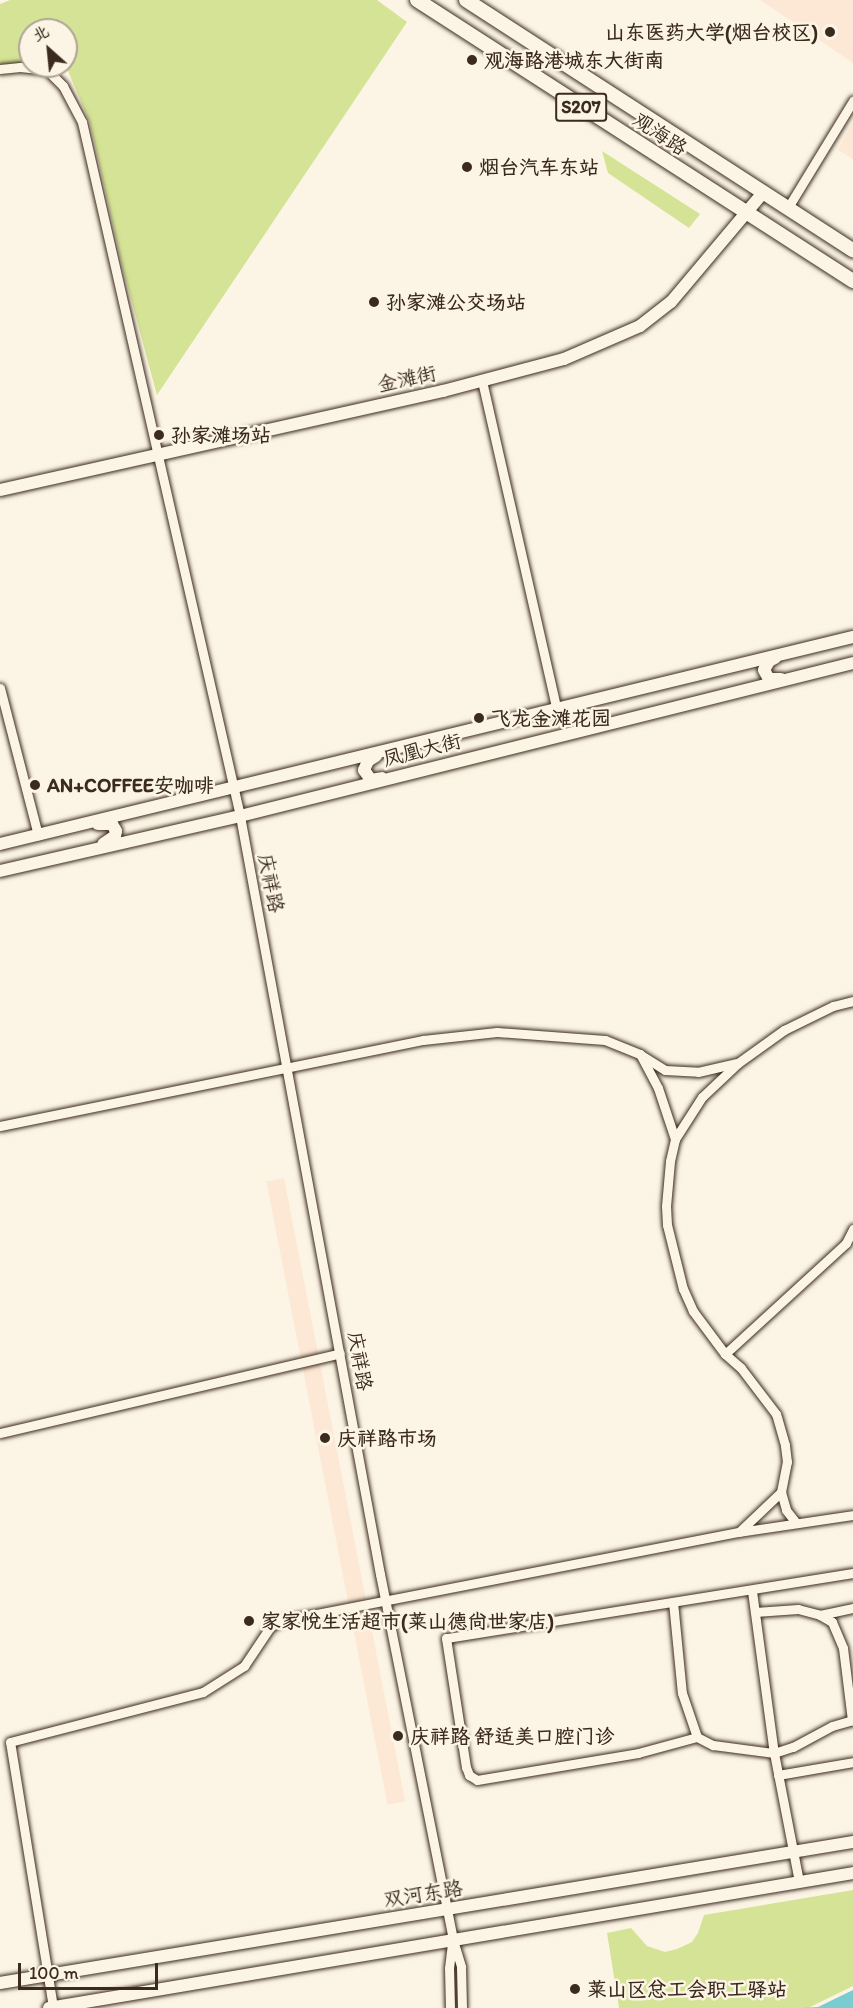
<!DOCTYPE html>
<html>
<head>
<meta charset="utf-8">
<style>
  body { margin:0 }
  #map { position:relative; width:853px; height:2008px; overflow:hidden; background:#fcf5e5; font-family:Itim,"LXGW WenKai TC",sans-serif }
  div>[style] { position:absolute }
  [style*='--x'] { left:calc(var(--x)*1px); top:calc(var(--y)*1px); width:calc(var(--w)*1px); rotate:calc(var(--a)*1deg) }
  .built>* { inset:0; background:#fde8d5; transform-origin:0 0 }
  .green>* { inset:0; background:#d5e396 }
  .water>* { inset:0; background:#7bccd1 }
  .roads { filter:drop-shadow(0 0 2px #3b2a1e) drop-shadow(0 0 2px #3b2a1e) }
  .street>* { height:9px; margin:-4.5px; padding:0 4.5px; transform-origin:4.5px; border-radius:4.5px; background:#fcf5e5 }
  .secondary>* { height:12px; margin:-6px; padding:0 6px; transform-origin:6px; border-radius:6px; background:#fcf5e5 }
  .primary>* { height:14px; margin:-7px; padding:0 7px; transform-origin:7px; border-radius:7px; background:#fcf5e5 }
  .dots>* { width:16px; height:16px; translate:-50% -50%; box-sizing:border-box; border:3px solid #fcf5e5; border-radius:50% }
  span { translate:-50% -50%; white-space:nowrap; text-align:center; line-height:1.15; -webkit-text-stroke:5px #fcf5e5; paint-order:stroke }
  .shield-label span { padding:2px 4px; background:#fcf5e5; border:2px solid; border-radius:4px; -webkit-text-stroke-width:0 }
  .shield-label { font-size:18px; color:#3b2a1e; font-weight:700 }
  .poi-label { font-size:20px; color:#3b2a1e; font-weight:700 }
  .right { translate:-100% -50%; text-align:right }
  .left { translate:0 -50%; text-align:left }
  .street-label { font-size:20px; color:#3b2a1e }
  .north { position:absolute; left:18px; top:18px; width:60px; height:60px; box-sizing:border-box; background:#fcf5e5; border:2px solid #afa495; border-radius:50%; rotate:333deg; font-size:16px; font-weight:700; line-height:24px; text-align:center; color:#3b2a1e }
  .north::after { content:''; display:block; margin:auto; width:21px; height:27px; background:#3b2a1e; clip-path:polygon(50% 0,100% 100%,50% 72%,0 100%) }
  .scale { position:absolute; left:18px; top:1963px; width:140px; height:27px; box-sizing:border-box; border:3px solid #3b2a1e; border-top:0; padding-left:8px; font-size:18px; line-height:21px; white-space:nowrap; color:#3b2a1e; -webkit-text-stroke:4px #fcf5e5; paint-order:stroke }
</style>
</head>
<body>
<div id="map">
  <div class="built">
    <i style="clip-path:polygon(760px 0,853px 0,853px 63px)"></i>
    <i style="clip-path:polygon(853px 122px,853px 159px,838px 150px)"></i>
    <i style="left:284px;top:1178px;width:635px;height:18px;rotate:79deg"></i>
  </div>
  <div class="green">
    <i style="clip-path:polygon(10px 0,377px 0,407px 22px,157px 395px,123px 269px,90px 123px,66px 66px,66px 30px,30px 30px,30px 62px,0 65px,0 4px)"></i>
    <i style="clip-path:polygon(602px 151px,700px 214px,689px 228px,608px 173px)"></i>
    <i style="clip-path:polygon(853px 1890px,853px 1986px,808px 2008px,619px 2008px,607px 1933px,631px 1928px,647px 1946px,665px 1952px,677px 1949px,692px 1942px,698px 1933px,704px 1915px)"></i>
  </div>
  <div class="water">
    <i style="clip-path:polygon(853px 1990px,853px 2008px,802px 2008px,818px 2007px)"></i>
  </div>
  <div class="roads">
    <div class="street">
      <i style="--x:0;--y:69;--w:20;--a:-6"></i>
      <i style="--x:20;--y:67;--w:27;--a:6"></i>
      <i style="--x:47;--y:70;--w:23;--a:45"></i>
      <i style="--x:63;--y:86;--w:41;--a:62.2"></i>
      <i style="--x:82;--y:122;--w:712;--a:77.17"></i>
      <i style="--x:240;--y:816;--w:771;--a:79.54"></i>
      <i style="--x:380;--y:1574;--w:373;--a:78.7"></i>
      <i style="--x:453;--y:1940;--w:28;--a:73"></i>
      <i style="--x:461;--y:1967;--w:41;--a:88.6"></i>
      <i style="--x:787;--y:209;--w:127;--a:-58.6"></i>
      <i style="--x:482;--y:381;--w:337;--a:77.2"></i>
      <i style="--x:0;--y:688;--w:152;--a:75.5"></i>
      <i style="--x:641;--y:1055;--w:28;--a:32"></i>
      <i style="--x:665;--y:1070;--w:33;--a:3"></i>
      <i style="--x:698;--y:1072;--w:39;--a:-13"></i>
      <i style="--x:0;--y:1126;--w:432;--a:-11.5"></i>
      <i style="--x:423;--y:1040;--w:74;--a:-6.2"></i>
      <i style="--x:497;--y:1032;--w:108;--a:4.2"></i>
      <i style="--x:605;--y:1040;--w:38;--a:22"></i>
      <i style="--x:640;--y:1054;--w:38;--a:62"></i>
      <i style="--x:658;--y:1088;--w:54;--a:71.6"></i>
      <i style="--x:725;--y:1354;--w:164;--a:-42.5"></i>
      <i style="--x:846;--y:1243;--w:16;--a:-63"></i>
      <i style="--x:0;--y:1433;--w:349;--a:-13.2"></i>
      <i style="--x:781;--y:1492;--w:19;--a:74"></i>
      <i style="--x:786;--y:1510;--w:16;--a:52"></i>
      <i style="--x:740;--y:1531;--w:57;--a:-43.6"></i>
      <i style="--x:781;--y:1492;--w:31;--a:-79"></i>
      <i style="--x:787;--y:1462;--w:17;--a:-97"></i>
      <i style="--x:785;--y:1445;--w:32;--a:-106"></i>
      <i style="--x:776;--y:1414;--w:58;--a:-127.3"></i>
      <i style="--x:741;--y:1368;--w:21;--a:-139"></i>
      <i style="--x:725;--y:1354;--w:54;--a:-126.7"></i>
      <i style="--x:693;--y:1311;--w:24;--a:-114"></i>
      <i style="--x:683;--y:1289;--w:66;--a:-104"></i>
      <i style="--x:667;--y:1225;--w:19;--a:-93"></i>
      <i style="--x:666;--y:1206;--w:45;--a:-84.9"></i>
      <i style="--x:670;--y:1161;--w:23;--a:-77"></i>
      <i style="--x:675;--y:1139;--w:50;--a:-57.3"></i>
      <i style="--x:702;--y:1097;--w:50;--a:-43.4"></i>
      <i style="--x:738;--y:1063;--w:57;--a:-35.7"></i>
      <i style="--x:784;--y:1030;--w:55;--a:-26.1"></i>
      <i style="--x:833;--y:1006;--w:21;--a:-14"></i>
      <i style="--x:853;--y:1573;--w:412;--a:170.9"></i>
      <i style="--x:446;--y:1638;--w:131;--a:81.2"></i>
      <i style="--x:466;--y:1767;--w:9;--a:69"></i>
      <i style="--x:469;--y:1775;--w:9;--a:32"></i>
      <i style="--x:477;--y:1780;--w:163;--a:-9.5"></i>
      <i style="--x:638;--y:1753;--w:61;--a:-15.2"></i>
      <i style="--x:697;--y:1737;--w:18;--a:27"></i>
      <i style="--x:713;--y:1745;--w:62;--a:7.5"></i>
      <i style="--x:774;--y:1753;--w:20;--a:-18"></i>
      <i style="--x:793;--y:1747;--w:44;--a:-28.3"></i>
      <i style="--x:832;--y:1726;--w:22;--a:-16"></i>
      <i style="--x:752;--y:1591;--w:163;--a:82.3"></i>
      <i style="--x:774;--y:1753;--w:131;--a:79"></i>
      <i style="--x:673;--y:1602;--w:91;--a:84.4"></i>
      <i style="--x:682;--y:1693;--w:46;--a:71.2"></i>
      <i style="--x:755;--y:1612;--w:43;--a:-4"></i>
      <i style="--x:798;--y:1609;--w:23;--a:15"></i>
      <i style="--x:820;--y:1615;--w:14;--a:30"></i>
      <i style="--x:832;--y:1622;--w:28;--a:67"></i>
      <i style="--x:843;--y:1648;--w:73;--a:82.9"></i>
      <i style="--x:820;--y:1615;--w:34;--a:-12"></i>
      <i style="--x:778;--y:1775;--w:76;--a:-9.8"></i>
      <i style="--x:53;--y:2007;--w:268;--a:-99.2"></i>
      <i style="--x:10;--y:1742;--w:199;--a:-14.5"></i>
      <i style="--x:203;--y:1692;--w:49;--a:-32.4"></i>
      <i style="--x:244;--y:1666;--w:47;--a:-56.3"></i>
      <i style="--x:270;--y:1627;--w:12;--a:-31"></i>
      <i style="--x:280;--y:1621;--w:468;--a:-11"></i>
      <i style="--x:739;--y:1532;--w:115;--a:-8.5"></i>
      <i style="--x:450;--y:2008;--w:40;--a:-91.4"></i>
      <i style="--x:449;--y:1968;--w:23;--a:-83"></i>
    </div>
    <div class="secondary">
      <i style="--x:0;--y:490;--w:454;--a:-12.6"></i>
      <i style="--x:443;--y:391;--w:125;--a:-14.8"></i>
      <i style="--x:564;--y:359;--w:83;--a:-23.5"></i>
      <i style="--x:640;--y:326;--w:39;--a:-38"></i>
      <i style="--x:671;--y:302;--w:141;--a:-49.9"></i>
      <i style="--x:775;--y:658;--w:7;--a:153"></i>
      <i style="--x:769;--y:661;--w:10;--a:119"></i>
      <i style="--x:764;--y:670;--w:10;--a:61"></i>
      <i style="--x:769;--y:679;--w:12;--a:0"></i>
      <i style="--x:376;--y:756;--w:9;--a:148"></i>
      <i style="--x:368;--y:761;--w:10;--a:114"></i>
      <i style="--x:364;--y:770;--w:12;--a:55"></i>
      <i style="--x:371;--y:780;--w:11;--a:-10"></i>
      <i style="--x:98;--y:824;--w:14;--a:0"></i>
      <i style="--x:112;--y:824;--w:8;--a:60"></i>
      <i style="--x:116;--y:831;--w:5;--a:101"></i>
      <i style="--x:115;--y:836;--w:14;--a:146"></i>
      <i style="--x:0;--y:844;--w:878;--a:-13.64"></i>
      <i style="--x:0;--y:871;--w:246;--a:-12.9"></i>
      <i style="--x:240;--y:816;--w:632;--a:-14.01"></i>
      <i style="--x:0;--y:1983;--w:865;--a:-9.39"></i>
      <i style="--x:49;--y:2008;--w:815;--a:-9.53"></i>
    </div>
    <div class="primary">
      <i style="--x:417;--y:0;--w:519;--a:32.8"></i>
      <i style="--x:466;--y:0;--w:461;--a:32.9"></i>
    </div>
  </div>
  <div class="dots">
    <i style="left:830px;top:32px;background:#3b2a1e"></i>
    <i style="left:472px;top:60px;background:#3b2a1e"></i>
    <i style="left:467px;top:167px;background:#3b2a1e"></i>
    <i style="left:374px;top:302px;background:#3b2a1e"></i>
    <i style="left:159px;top:435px;background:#3b2a1e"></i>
    <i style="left:479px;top:718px;background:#3b2a1e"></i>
    <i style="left:35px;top:785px;background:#3b2a1e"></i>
    <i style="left:325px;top:1438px;background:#3b2a1e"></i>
    <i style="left:249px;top:1621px;background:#3b2a1e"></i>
    <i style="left:398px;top:1736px;background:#3b2a1e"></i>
    <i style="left:575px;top:1989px;background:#3b2a1e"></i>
  </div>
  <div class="shield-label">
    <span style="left:581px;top:107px">S207</span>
  </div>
  <div class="poi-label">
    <span class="right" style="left:818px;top:32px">山东医药大学(烟台校区)</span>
    <span class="left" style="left:484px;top:60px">观海路港城东大街南</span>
    <span class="left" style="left:479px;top:167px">烟台汽车东站</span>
    <span class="left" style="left:386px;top:302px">孙家滩公交场站</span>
    <span class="left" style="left:171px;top:435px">孙家滩场站</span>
    <span class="left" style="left:491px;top:718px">飞龙金滩花园</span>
    <span class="left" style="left:47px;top:785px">AN+COFFEE安咖啡</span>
    <span class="left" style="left:337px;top:1438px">庆祥路市场</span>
    <span class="left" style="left:261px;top:1621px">家家悦生活超市(莱山德尚世家店)</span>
    <span class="left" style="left:410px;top:1736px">庆祥路 舒适美口腔门诊</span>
    <span class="left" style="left:587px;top:1989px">莱山区总工会职工驿站</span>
  </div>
  <div class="street-label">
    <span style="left:660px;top:134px;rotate:33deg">观海路</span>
    <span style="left:407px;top:379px;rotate:-12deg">金滩街</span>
    <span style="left:422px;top:750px;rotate:-14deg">凤凰大街</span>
    <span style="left:271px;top:883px;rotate:79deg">庆祥路</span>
    <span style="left:360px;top:1361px;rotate:80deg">庆祥路</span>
    <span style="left:423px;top:1894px;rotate:-9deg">双河东路</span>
  </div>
  <div class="north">北</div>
  <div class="scale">100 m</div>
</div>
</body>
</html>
